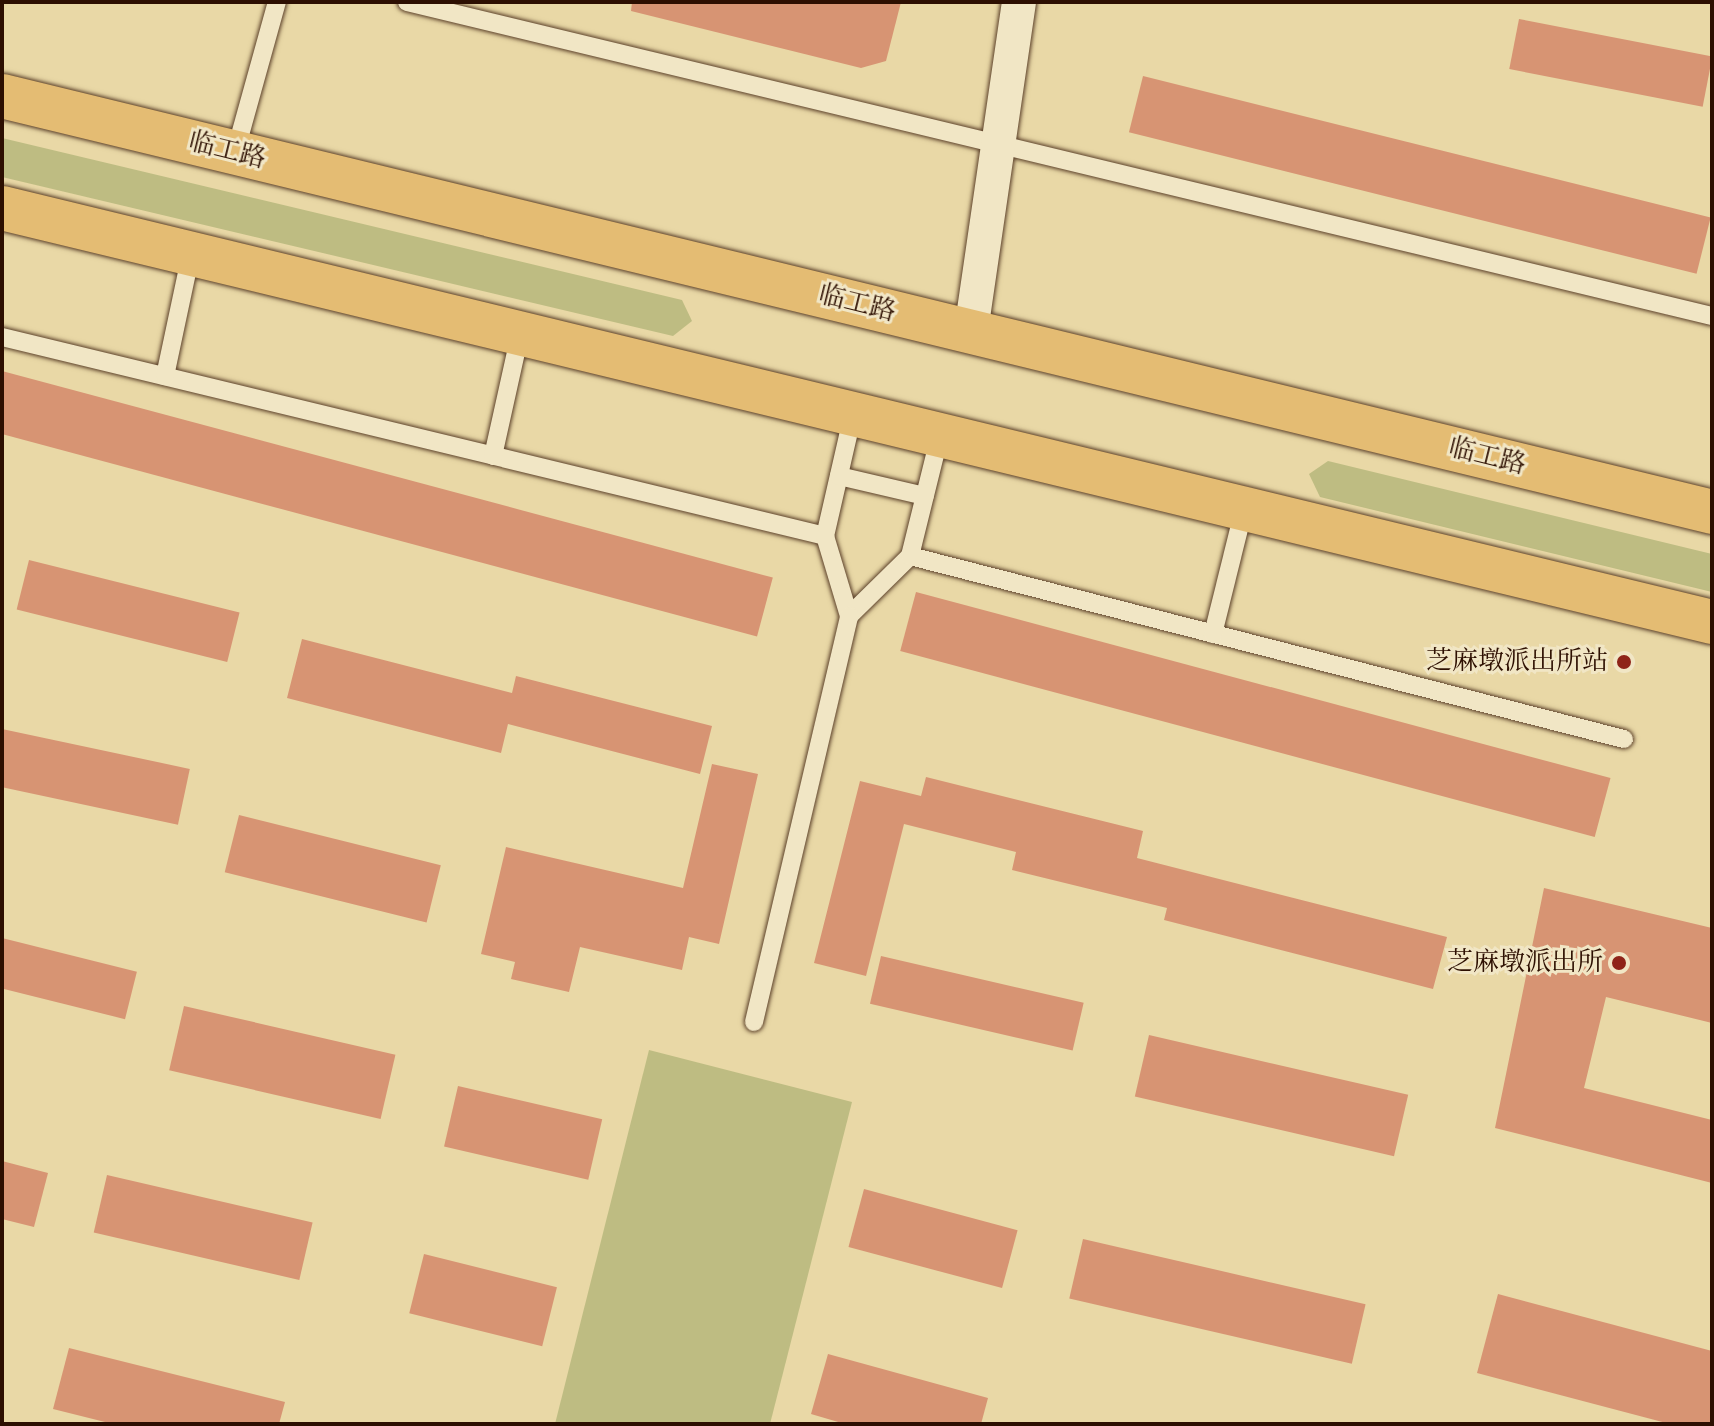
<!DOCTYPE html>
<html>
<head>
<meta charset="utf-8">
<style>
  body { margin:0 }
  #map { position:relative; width:1714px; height:1426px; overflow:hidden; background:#e9d8a6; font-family:"Libre Bodoni","Noto Serif SC",serif }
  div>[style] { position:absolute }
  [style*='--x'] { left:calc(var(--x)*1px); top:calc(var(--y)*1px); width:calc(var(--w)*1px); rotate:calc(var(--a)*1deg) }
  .green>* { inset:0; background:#bebc82 }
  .building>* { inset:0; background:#d79473; transform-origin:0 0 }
  .roads { filter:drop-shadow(0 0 2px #5c412a) drop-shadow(0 0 2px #5c412a) }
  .lane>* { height:18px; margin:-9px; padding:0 9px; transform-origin:9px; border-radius:9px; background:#f1e6c5 }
  .street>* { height:34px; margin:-17px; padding:0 17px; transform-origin:17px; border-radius:17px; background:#f1e6c5 }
  .primary>* { height:44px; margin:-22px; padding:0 22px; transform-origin:22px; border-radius:22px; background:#e4bc73 }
  .dots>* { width:22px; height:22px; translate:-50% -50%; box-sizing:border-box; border:4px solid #f1e6c5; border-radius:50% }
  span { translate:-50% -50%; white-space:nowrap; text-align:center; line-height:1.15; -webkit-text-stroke:6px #f1e6c5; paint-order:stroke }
  .street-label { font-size:26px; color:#2d0f01 }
  .poi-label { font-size:26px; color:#2d0f01 }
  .right { translate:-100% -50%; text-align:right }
  .frame { position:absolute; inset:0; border:4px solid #2d0f01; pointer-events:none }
</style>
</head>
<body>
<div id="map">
  <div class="green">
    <i style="clip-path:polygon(2px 138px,682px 300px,692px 321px,673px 336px,2px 177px)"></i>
    <i style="clip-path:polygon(1328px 461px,1712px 554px,1712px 592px,1320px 497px,1309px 474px)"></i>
    <i style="clip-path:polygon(649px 1050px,852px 1102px,770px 1424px,555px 1424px)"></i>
  </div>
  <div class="building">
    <i style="clip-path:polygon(632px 2px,901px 2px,886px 61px,861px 68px,631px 11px)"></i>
    <i style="left:1519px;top:19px;width:197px;height:51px;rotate:11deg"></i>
    <i style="left:1143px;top:76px;width:585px;height:58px;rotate:14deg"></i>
    <i style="left:2px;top:371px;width:798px;height:61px;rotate:15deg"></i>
    <i style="left:29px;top:560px;width:217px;height:51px;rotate:14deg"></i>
    <i style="left:916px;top:592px;width:719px;height:61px;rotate:15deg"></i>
    <i style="clip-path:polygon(302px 639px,512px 693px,516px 676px,712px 726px,700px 774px,508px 724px,501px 753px,287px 698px)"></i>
    <i style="left:2px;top:729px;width:192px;height:57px;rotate:12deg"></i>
    <i style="clip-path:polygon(712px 764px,758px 774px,719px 944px,689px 937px,682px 970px,580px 947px,569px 992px,511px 979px,515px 962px,481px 954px,506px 847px,683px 888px)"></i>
    <i style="clip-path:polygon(926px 777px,1143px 831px,1137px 858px,1447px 937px,1433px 989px,1164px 920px,1167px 908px,1012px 870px,1016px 852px,904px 824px,866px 976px,814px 963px,860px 781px,921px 796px)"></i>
    <i style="left:239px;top:815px;width:208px;height:59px;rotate:14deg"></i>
    <i style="clip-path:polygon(1544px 888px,1712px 928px,1712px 1023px,1606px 997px,1584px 1088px,1712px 1120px,1712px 1183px,1495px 1128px)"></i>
    <i style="left:2px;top:938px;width:139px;height:49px;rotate:14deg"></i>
    <i style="left:881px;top:956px;width:208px;height:49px;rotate:13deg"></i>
    <i style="left:184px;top:1006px;width:217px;height:66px;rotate:13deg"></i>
    <i style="left:1149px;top:1035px;width:266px;height:63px;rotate:13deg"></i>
    <i style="left:458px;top:1086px;width:148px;height:62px;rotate:13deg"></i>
    <i style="clip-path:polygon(2px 1161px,48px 1173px,34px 1227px,2px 1219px)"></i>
    <i style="left:107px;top:1175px;width:211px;height:59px;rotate:13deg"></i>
    <i style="left:864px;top:1189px;width:159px;height:60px;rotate:15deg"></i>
    <i style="left:1083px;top:1239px;width:290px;height:61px;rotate:13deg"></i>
    <i style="left:424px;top:1254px;width:137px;height:61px;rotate:14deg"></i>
    <i style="clip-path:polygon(1498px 1294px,1712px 1351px,1712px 1424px,1670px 1424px,1477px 1373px)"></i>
    <i style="clip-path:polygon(69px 1348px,285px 1402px,279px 1424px,113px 1424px,53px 1409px)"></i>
    <i style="clip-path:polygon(828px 1354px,988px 1398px,981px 1424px,845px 1424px,811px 1414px)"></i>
  </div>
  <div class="roads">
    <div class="lane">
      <i style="--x:407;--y:2;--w:1342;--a:13.53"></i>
      <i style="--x:235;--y:153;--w:157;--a:-74.5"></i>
      <i style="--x:2;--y:337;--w:847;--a:13.59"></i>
      <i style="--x:165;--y:376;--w:125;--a:-78"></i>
      <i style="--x:853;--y:414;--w:125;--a:102.9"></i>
      <i style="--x:825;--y:536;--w:84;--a:73.3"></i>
      <i style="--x:849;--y:616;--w:86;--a:-44.5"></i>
      <i style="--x:910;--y:556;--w:125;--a:-76.1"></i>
      <i style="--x:493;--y:456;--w:125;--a:-77.5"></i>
      <i style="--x:839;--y:476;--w:88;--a:13.1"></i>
      <i style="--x:910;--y:556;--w:737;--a:14.38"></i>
      <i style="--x:1213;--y:634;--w:129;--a:-76.1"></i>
      <i style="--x:754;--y:1022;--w:417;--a:-76.8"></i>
    </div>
    <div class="street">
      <i style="--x:971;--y:331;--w:332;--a:-81.7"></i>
    </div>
    <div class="primary">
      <i style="--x:2;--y:96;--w:1760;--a:13.67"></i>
      <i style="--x:2;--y:208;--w:1759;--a:13.61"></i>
    </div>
  </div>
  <div class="dots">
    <i style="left:1624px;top:662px;background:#8f2418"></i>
    <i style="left:1619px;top:963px;background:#8f2418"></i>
  </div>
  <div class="street-label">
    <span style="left:227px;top:151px;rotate:14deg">临工路</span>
    <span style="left:857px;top:304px;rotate:14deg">临工路</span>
    <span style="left:1487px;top:457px;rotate:14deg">临工路</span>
  </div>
  <div class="poi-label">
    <span class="right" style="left:1608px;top:662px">芝麻墩派出所站</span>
    <span class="right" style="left:1603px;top:963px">芝麻墩派出所</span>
  </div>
  <div class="frame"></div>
</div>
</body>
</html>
